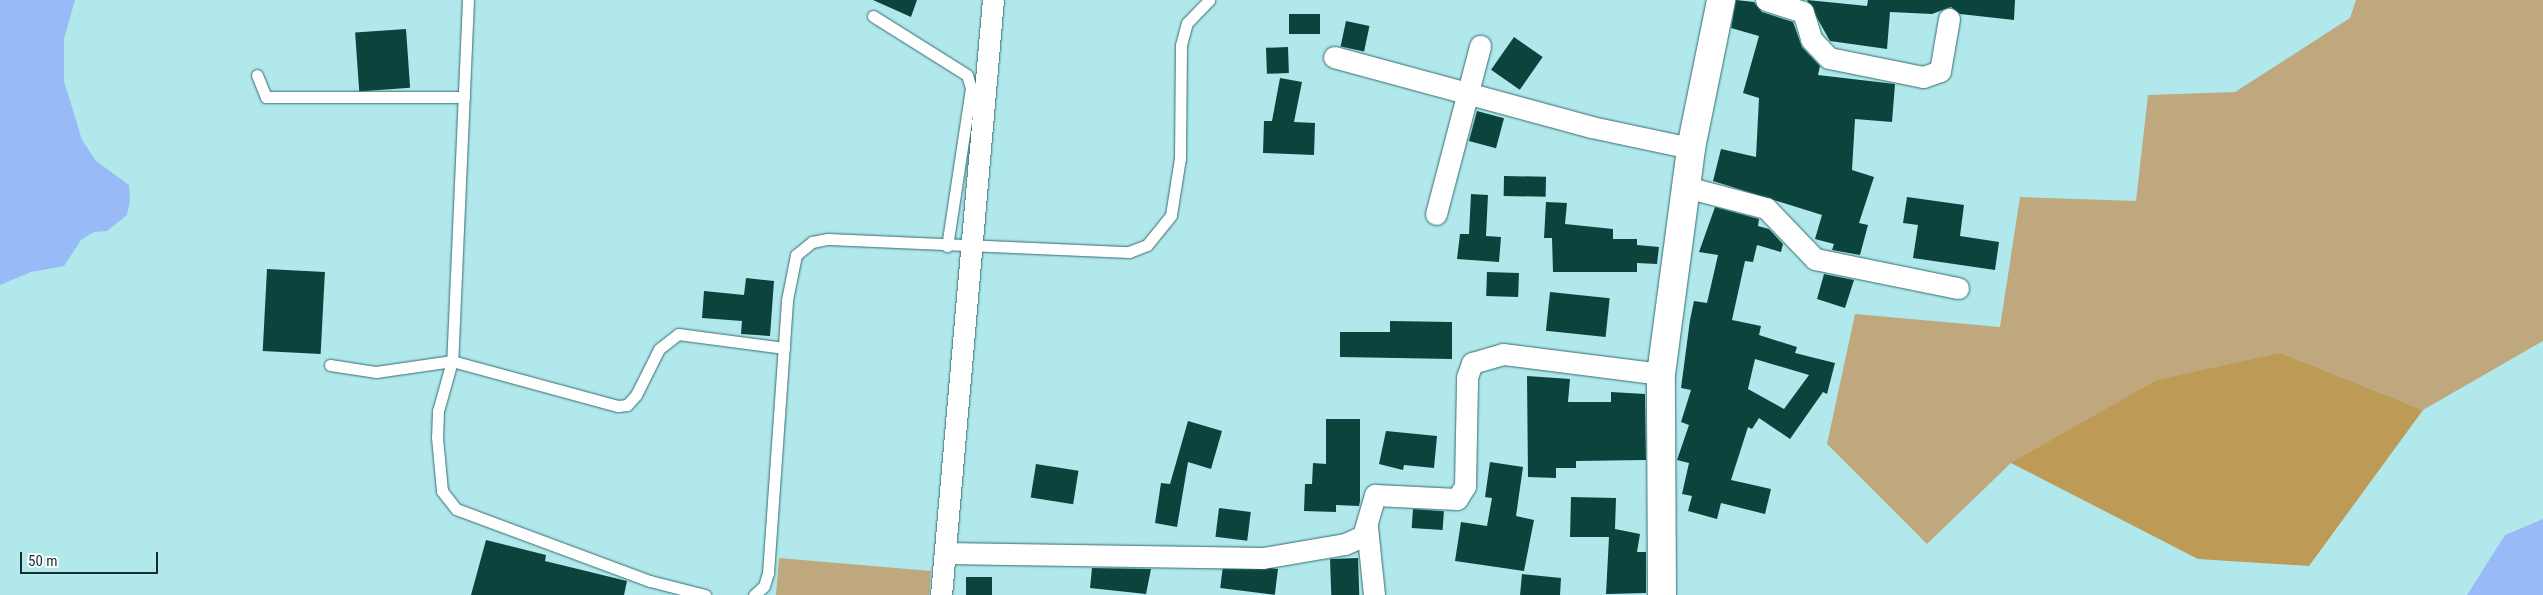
<!DOCTYPE html>
<html>
<head>
<meta charset="utf-8">
<style>
  body { margin:0 }
  #map { position:relative; width:2543px; height:595px; overflow:hidden; background:#b0e8ec; font-family:"Roboto Condensed",sans-serif }
  div>[style] { position:absolute }
  [style*='--x'] { left:calc(var(--x)*1px); top:calc(var(--y)*1px); width:calc(var(--w)*1px); rotate:calc(var(--a)*1deg) }
  .green>* { inset:0; background:#bfa87e }
  .forest>* { inset:0; background:#be9a57 }
  .water>* { inset:0; background:#98baf7 }
  .building>* { inset:0; background:#0c443d; transform-origin:0 0 }
  .roads { filter:drop-shadow(0 0 1px #366b6f) drop-shadow(0 0 1px #366b6f) }
  .service>* { height:11px; margin:-5.5px; padding:0 5.5px; transform-origin:5.5px; border-radius:5.5px; background:#fff }
  .minor>* { height:21px; margin:-10.5px; padding:0 10.5px; transform-origin:10.5px; border-radius:10.5px; background:#fff }
  .secondary>* { height:28px; margin:-14px; padding:0 14px; transform-origin:14px; border-radius:14px; background:#fff }
  span { translate:-50% -50%; white-space:nowrap; text-align:center; line-height:1.15; -webkit-text-stroke:5px #f9feff; paint-order:stroke }
  .scale { position:absolute; left:20px; top:552px; width:138px; height:22px; box-sizing:border-box; border:2px solid #172d2f; border-top:0; padding-left:6px; font-size:15px; line-height:18px; white-space:nowrap; color:#172d2f; -webkit-text-stroke:4px #f9feff; paint-order:stroke }
</style>
</head>
<body>
<div id="map">
  <div class="green">
    <i style="clip-path:polygon(2356px 0,2543px 0,2543px 341px,2423px 410px,2281px 353px,2011px 463px,1927px 544px,1827px 444px,1855px 314px,2000px 327px,2020px 197px,2136px 201px,2148px 95px,2235px 92px,2350px 18px)"></i>
    <i style="clip-path:polygon(779px 558px,931px 571px,929px 595px,776px 595px)"></i>
  </div>
  <div class="forest">
    <i style="clip-path:polygon(2281px 353px,2423px 410px,2309px 566px,2198px 559px,2011px 463px,2157px 380px)"></i>
  </div>
  <div class="water">
    <i style="clip-path:polygon(0 0,75px 0,64px 39px,64px 81px,82px 140px,96px 161px,129px 185px,130px 201px,127px 215px,107px 231px,94px 232px,81px 240px,64px 266px,31px 272px,0 285px)"></i>
    <i style="clip-path:polygon(2543px 519px,2543px 595px,2467px 595px,2505px 535px)"></i>
  </div>
  <div class="building">
    <i style="clip-path:polygon(873px 0,917px 0,911px 17px)"></i>
    <i style="clip-path:polygon(1736px 0,1754px 2px,1762px 12px,1793px 22px,1802px 47px,1820px 66px,1818px 75px,1895px 84px,1892px 122px,1855px 119px,1852px 170px,1874px 177px,1859px 223px,1868px 225px,1860px 255px,1832px 250px,1834px 244px,1815px 239px,1822px 215px,1713px 181px,1721px 149px,1756px 157px,1759px 98px,1743px 93px,1759px 36px,1731px 28px)"></i>
    <i style="clip-path:polygon(1807px 0,1867px 6px,1868px 0,2015px 0,2014px 20px,1960px 14px,1951px 7px,1932px 14px,1890px 12px,1887px 49px,1830px 41px)"></i>
    <i style="left:1289px;top:14px;width:31px;height:20px"></i>
    <i style="left:1346px;top:21px;width:24px;height:26px;rotate:12deg"></i>
    <i style="left:406px;top:29px;width:59px;height:51px;rotate:86deg"></i>
    <i style="left:1514px;top:37px;width:35px;height:40px;rotate:35deg"></i>
    <i style="left:1288px;top:47px;width:26px;height:22px;rotate:88deg"></i>
    <i style="clip-path:polygon(1280px 78px,1302px 82px,1294px 122px,1315px 123px,1314px 155px,1263px 153px,1264px 121px,1272px 121px)"></i>
    <i style="left:1477px;top:111px;width:28px;height:31px;rotate:15deg"></i>
    <i style="left:1504px;top:176px;width:42px;height:20px;rotate:1deg"></i>
    <i style="clip-path:polygon(1471px 194px,1488px 195px,1486px 236px,1501px 237px,1499px 262px,1457px 259px,1460px 234px,1469px 234px)"></i>
    <i style="clip-path:polygon(1907px 197px,1964px 205px,1960px 236px,1999px 242px,1995px 270px,1913px 258px,1918px 225px,1903px 223px)"></i>
    <i style="clip-path:polygon(1546px 202px,1567px 203px,1565px 224px,1613px 229px,1613px 239px,1637px 239px,1637px 245px,1659px 247px,1657px 264px,1637px 263px,1637px 272px,1553px 272px,1552px 238px,1544px 238px)"></i>
    <i style="clip-path:polygon(evenodd,1715px 207px,1759px 219px,1758px 226px,1769px 229px,1783px 244px,1781px 252px,1757px 245px,1753px 262px,1745px 261px,1732px 320px,1761px 326px,1759px 335px,1797px 347px,1795px 353px,1835px 363px,1827px 394px,1823px 392px,1790px 439px,1759px 418px,1752px 429px,1748px 427px,1731px 480px,1771px 489px,1765px 514px,1721px 503px,1717px 519px,1688px 511px,1692px 496px,1682px 494px,1689px 463px,1677px 460px,1689px 425px,1681px 422px,1691px 390px,1681px 388px,1690px 320px,1694px 301px,1707px 303px,1718px 255px,1699px 252px,1715px 207px,1755px 359px,1809px 375px,1784px 409px,1748px 389px,1755px 359px)"></i>
    <i style="left:267px;top:269px;width:58px;height:82px;rotate:3deg"></i>
    <i style="left:1487px;top:272px;width:32px;height:24px;rotate:2deg"></i>
    <i style="clip-path:polygon(1824px 274px,1854px 280px,1845px 308px,1817px 299px)"></i>
    <i style="clip-path:polygon(746px 278px,774px 281px,770px 336px,741px 334px,742px 321px,702px 318px,704px 291px,744px 295px)"></i>
    <i style="left:1550px;top:292px;width:60px;height:39px;rotate:6deg"></i>
    <i style="clip-path:polygon(1390px 321px,1452px 322px,1452px 359px,1340px 357px,1340px 332px,1390px 332px)"></i>
    <i style="clip-path:polygon(1527px 376px,1570px 379px,1568px 402px,1611px 402px,1611px 392px,1645px 394px,1646px 460px,1576px 461px,1576px 468px,1556px 468px,1556px 478px,1528px 477px)"></i>
    <i style="clip-path:polygon(1326px 419px,1360px 419px,1360px 501px,1359px 506px,1336px 505px,1336px 512px,1304px 511px,1305px 484px,1312px 484px,1313px 463px,1326px 464px)"></i>
    <i style="clip-path:polygon(1188px 421px,1222px 431px,1211px 469px,1188px 462px,1177px 527px,1155px 523px,1161px 483px,1170px 484px)"></i>
    <i style="clip-path:polygon(1386px 431px,1437px 436px,1434px 468px,1404px 465px,1403px 470px,1379px 464px)"></i>
    <i style="clip-path:polygon(1490px 462px,1523px 467px,1516px 516px,1534px 520px,1524px 571px,1455px 561px,1461px 522px,1487px 526px,1492px 498px,1485px 497px)"></i>
    <i style="left:1036px;top:464px;width:43px;height:34px;rotate:9deg"></i>
    <i style="clip-path:polygon(1571px 497px,1616px 498px,1615px 529px,1640px 534px,1637px 552px,1646px 552px,1646px 593px,1606px 594px,1609px 537px,1570px 537px)"></i>
    <i style="left:1219px;top:508px;width:32px;height:29px;rotate:7deg"></i>
    <i style="left:1413px;top:509px;width:31px;height:19px;rotate:4deg"></i>
    <i style="clip-path:polygon(486px 540px,546px 555px,545px 561px,627px 581px,624px 595px,471px 595px)"></i>
    <i style="left:1358px;top:558px;width:37px;height:28px;rotate:88deg"></i>
    <i style="clip-path:polygon(1092px 568px,1151px 569px,1146px 594px,1090px 588px)"></i>
    <i style="left:1278px;top:569px;width:26px;height:55px;rotate:97deg"></i>
    <i style="clip-path:polygon(1522px 574px,1561px 578px,1560px 595px,1520px 595px)"></i>
    <i style="left:966px;top:577px;width:26px;height:18px"></i>
  </div>
  <div class="roads">
    <div class="service">
      <i style="--x:468;--y:0;--w:361;--a:92.5"></i>
      <i style="--x:452;--y:361;--w:172;--a:15.2"></i>
      <i style="--x:618;--y:406;--w:9;--a:-6"></i>
      <i style="--x:627;--y:405;--w:13;--a:-48"></i>
      <i style="--x:636;--y:395;--w:51;--a:-63.4"></i>
      <i style="--x:659;--y:349;--w:24;--a:-38"></i>
      <i style="--x:678;--y:334;--w:107;--a:7.5"></i>
      <i style="--x:873;--y:16;--w:111;--a:32.1"></i>
      <i style="--x:967;--y:75;--w:14;--a:73"></i>
      <i style="--x:971;--y:88;--w:160;--a:98.6"></i>
      <i style="--x:257;--y:75;--w:24;--a:68"></i>
      <i style="--x:266;--y:97;--w:198;--a:0"></i>
      <i style="--x:330;--y:365;--w:47;--a:8.7"></i>
      <i style="--x:376;--y:372;--w:77;--a:-8.2"></i>
      <i style="--x:452;--y:361;--w:52;--a:105.6"></i>
      <i style="--x:438;--y:411;--w:26;--a:92"></i>
      <i style="--x:437;--y:437;--w:54;--a:84.7"></i>
      <i style="--x:442;--y:491;--w:23;--a:52"></i>
      <i style="--x:456;--y:509;--w:207;--a:20.4"></i>
      <i style="--x:650;--y:581;--w:57;--a:14.3"></i>
      <i style="--x:754;--y:595;--w:13;--a:-42"></i>
      <i style="--x:764;--y:586;--w:14;--a:-73"></i>
      <i style="--x:768;--y:573;--w:274;--a:-86"></i>
      <i style="--x:787;--y:300;--w:46;--a:-78.7"></i>
      <i style="--x:796;--y:255;--w:21;--a:-39"></i>
      <i style="--x:812;--y:242;--w:16;--a:-11"></i>
      <i style="--x:828;--y:239;--w:301;--a:2.5"></i>
      <i style="--x:1129;--y:252;--w:19;--a:-21"></i>
      <i style="--x:1147;--y:245;--w:38;--a:-51"></i>
      <i style="--x:1171;--y:215;--w:58;--a:-81"></i>
      <i style="--x:1180;--y:158;--w:113;--a:-89.5"></i>
      <i style="--x:1181;--y:45;--w:23;--a:-75"></i>
      <i style="--x:1187;--y:23;--w:32;--a:-46"></i>
    </div>
    <div class="minor">
      <i style="--x:1766;--y:0;--w:39;--a:18"></i>
      <i style="--x:1803;--y:12;--w:28;--a:73"></i>
      <i style="--x:1811;--y:39;--w:26;--a:47"></i>
      <i style="--x:1829;--y:58;--w:96;--a:11.4"></i>
      <i style="--x:1923;--y:77;--w:18;--a:-19"></i>
      <i style="--x:1940;--y:71;--w:53;--a:-80.2"></i>
      <i style="--x:1334;--y:57;--w:266;--a:15.2"></i>
      <i style="--x:1591;--y:127;--w:102;--a:11.9"></i>
      <i style="--x:1686;--y:187;--w:83;--a:14.7"></i>
      <i style="--x:1766;--y:208;--w:71;--a:46.1"></i>
      <i style="--x:1815;--y:259;--w:146;--a:11.5"></i>
      <i style="--x:1436;--y:214;--w:174;--a:-75.3"></i>
      <i style="--x:1367;--y:527;--w:68;--a:84.1"></i>
      <i style="--x:945;--y:553;--w:318;--a:0.9"></i>
      <i style="--x:1263;--y:558;--w:83;--a:-9.7"></i>
      <i style="--x:1345;--y:544;--w:20;--a:-24"></i>
      <i style="--x:1363;--y:536;--w:43;--a:-73.7"></i>
      <i style="--x:1375;--y:495;--w:82;--a:2.8"></i>
      <i style="--x:1457;--y:499;--w:15;--a:-58"></i>
      <i style="--x:1465;--y:486;--w:109;--a:-88.9"></i>
      <i style="--x:1467;--y:377;--w:15;--a:-70"></i>
      <i style="--x:1472;--y:363;--w:32;--a:-16"></i>
      <i style="--x:1503;--y:354;--w:159;--a:7.2"></i>
      <i style="--x:941;--y:595;--w:597;--a:-85.01"></i>
    </div>
    <div class="secondary">
      <i style="--x:1662;--y:595;--w:221;--a:-90.3"></i>
      <i style="--x:1661;--y:374;--w:228;--a:-82.4"></i>
      <i style="--x:1691;--y:148;--w:151;--a:-78.5"></i>
    </div>
  </div>
  <div class="scale">50 m</div>
</div>
</body>
</html>
